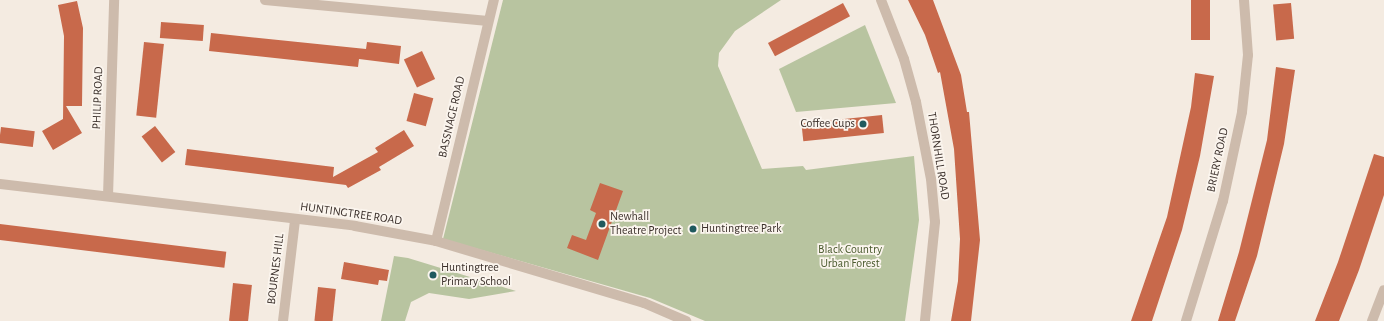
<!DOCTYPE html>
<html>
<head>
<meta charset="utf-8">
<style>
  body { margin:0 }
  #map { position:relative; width:1384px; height:321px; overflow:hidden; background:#f4ebe1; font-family:"Alegreya Sans",sans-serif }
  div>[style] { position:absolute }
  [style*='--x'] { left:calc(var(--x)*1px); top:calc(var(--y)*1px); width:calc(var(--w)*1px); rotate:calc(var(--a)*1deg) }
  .green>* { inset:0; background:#b8c4a0 }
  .building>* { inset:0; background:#c8694b; transform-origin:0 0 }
  .minor>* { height:10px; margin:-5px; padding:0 5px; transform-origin:5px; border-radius:5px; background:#cdbbac }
  .tertiary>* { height:10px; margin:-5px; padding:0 5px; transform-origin:5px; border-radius:5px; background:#cdbbac }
  .dots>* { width:11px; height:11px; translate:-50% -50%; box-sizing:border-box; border:2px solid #fbf5ee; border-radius:50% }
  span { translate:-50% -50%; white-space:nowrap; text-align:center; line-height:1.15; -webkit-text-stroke:3.5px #fbf5ee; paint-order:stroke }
  .street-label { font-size:12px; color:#3b302b }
  .poi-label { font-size:12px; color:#3b302b }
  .right { translate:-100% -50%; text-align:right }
  .left { translate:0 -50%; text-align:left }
  .park-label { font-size:12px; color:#4a5a2e }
</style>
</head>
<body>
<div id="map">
  <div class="green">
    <i style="clip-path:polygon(503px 0,781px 0,735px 31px,719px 53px,718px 66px,762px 169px,803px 166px,806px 170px,914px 156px,919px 220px,905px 321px,705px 321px,650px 298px,443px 239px)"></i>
    <i style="clip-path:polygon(865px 25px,896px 103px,796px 112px,779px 69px)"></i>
    <i style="clip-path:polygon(394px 256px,408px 258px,516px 291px,469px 299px,429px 293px,411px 302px,405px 321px,381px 321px)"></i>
  </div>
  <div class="building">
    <i style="clip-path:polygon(908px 0,933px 0,961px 75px,967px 112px,969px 112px,980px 240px,971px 321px,951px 321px,958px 281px,960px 239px,954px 149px,940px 72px,938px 73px,925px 35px)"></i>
    <i style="left:1191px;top:0;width:19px;height:40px"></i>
    <i style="clip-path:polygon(77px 1px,83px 28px,82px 106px,66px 106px,82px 133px,53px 150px,42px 131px,63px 119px,64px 36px,58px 5px)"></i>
    <i style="left:843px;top:3px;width:15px;height:85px;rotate:62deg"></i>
    <i style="left:1291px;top:3px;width:36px;height:18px;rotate:85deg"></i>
    <i style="left:161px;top:22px;width:43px;height:16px;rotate:4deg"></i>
    <i style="clip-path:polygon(211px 33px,366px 49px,367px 42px,401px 46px,399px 64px,359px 59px,358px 67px,209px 51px)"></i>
    <i style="left:144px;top:42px;width:20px;height:74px;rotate:6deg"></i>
    <i style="left:422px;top:51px;width:31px;height:20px;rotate:65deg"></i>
    <i style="clip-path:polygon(1276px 67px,1295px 70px,1284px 144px,1257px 256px,1235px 321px,1218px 321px,1239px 252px,1267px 140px)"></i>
    <i style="clip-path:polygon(1195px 73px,1214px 76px,1200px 156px,1182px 230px,1152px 321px,1131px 321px,1167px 217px,1191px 107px)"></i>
    <i style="left:414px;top:93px;width:20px;height:29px;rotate:15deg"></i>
    <i style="left:882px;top:115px;width:18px;height:81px;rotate:84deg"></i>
    <i style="left:155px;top:126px;width:33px;height:17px;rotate:52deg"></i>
    <i style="left:1px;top:127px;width:34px;height:16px;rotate:7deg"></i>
    <i style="clip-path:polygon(404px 130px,414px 146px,379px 167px,381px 170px,348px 188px,346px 185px,185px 165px,187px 149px,334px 167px,333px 177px,378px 152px,375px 148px)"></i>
    <i style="clip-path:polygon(1374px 154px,1384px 157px,1384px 195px,1359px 270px,1339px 321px,1315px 321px,1338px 262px)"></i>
    <i style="clip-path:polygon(600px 183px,623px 191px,598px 260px,567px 248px,572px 235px,586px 240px,596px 213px,590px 210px)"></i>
    <i style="left:0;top:224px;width:228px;height:16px;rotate:7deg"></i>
    <i style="clip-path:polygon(344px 262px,389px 270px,387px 281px,379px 280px,378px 285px,341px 279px)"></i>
    <i style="left:233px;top:283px;width:19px;height:38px;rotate:6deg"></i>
    <i style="left:318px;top:287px;width:18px;height:34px;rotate:6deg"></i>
  </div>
  <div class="minor">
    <i style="--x:265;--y:0;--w:224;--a:5.4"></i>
    <i style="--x:881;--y:0;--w:63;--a:68.7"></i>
    <i style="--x:904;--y:59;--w:45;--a:74.4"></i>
    <i style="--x:916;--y:102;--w:78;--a:79"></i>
    <i style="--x:931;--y:179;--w:43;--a:84.7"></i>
    <i style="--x:935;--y:222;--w:100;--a:95.8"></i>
    <i style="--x:108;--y:196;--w:196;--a:-88.2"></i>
    <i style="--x:283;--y:321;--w:102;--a:-83.2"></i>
    <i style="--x:1186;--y:321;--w:126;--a:-72.9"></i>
    <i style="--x:1223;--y:201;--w:91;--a:-77.9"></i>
    <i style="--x:1242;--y:112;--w:57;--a:-84"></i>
    <i style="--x:1248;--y:55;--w:55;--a:-94.2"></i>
    <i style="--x:1372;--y:321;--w:33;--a:-69"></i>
  </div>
  <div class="tertiary">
    <i style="--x:0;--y:184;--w:357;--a:6.7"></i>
    <i style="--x:355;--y:226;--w:82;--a:10.5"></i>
    <i style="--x:436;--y:241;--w:217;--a:16.6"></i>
    <i style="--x:644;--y:303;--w:46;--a:23.2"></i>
    <i style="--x:436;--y:241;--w:248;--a:-76.5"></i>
  </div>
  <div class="dots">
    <i style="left:863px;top:124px;background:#1f5a5e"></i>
    <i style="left:602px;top:224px;background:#1f5a5e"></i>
    <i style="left:693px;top:229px;background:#1f5a5e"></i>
    <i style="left:433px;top:275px;background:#1f5a5e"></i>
  </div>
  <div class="street-label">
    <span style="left:98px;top:98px;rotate:-88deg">PHILIP ROAD</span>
    <span style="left:452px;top:117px;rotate:-77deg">BASSNAGE ROAD</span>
    <span style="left:938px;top:156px;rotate:81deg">THORNHILL ROAD</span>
    <span style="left:1218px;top:160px;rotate:-78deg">BRIERY ROAD</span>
    <span style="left:351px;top:214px;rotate:8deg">HUNTINGTREE ROAD</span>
    <span style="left:276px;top:269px;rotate:-83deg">BOURNES HILL</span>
  </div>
  <div class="poi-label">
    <span class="right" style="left:855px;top:124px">Coffee Cups</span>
    <span class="left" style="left:610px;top:224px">Newhall<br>Theatre Project</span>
    <span class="left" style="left:701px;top:229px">Huntingtree Park</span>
    <span class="left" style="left:441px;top:275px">Huntingtree<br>Primary School</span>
  </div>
  <div class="park-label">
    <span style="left:850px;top:257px">Black Country<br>Urban Forest</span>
  </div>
</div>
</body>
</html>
